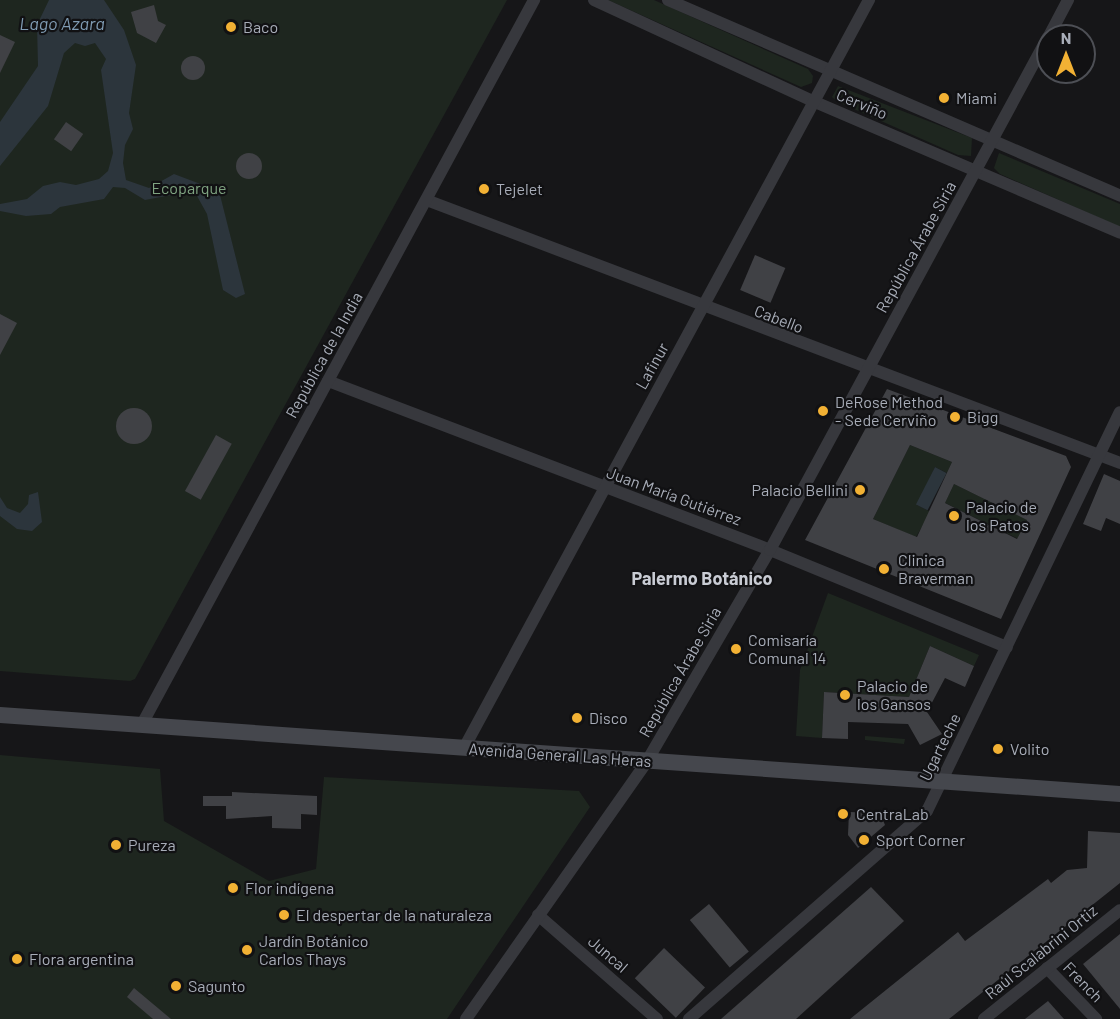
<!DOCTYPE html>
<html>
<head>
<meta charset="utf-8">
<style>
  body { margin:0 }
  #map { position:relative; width:1120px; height:1019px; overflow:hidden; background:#161618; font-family:Barlow,sans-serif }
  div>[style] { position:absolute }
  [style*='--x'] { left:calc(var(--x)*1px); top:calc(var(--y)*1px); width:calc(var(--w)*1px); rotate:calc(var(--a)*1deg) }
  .green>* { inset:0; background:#1e261f; transform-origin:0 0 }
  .water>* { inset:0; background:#2c353c; transform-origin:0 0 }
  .building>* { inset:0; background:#404145; transform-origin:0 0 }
  .round { border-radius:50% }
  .minor>* { height:12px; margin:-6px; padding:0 6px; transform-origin:6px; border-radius:6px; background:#37383d }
  .secondary>* { height:16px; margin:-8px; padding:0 8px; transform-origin:8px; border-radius:8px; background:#45474d }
  .dots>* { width:16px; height:16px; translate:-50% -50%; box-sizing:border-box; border:3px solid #111113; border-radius:50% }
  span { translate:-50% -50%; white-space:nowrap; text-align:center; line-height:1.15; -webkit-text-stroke:4.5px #111113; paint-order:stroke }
  .poi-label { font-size:16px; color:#a8adb8 }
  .left { translate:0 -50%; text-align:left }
  .right { translate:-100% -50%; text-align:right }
  .street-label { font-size:16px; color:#a8adb8 }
  .park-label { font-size:16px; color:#7fa381 }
  .water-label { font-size:18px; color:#7f9bb3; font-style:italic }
  .neighbourhood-label { font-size:18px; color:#c9ccd4; font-weight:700 }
  .north { position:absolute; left:1036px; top:24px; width:60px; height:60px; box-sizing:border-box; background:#111113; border:2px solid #4d4f55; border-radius:50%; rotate:0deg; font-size:16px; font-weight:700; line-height:24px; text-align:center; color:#a8adb8 }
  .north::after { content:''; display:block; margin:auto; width:21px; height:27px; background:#f2b134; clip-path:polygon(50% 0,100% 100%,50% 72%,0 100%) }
</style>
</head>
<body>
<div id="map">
  <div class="green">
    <i style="clip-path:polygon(0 0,507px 0,135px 679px,130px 681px,0 671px)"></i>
    <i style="clip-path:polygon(608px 0,654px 0,808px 69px,813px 76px,812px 83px,801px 87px)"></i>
    <i style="clip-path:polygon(838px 86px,972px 138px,971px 156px,958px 155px,838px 102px,832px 97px)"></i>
    <i style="clip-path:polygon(999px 153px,1120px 204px,1120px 227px,1000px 174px,994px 168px)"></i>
    <i style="clip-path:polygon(910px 445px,952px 462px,947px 473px,935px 467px,917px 505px,929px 511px,945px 535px,923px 525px,916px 537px,873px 519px)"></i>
    <i style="left:954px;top:484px;width:81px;height:21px;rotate:26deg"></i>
    <i style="clip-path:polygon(828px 593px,979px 655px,974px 666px,930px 646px,909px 697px,824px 692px,822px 738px,796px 736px,800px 670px)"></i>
    <i style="clip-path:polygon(865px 736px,905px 739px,904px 744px,865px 740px)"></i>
    <i style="clip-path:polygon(0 755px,160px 769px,164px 821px,269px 881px,316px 869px,324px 777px,579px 791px,590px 807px,447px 1019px,0 1019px)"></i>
  </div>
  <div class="water">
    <i style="clip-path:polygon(49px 0,104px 0,124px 30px,136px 65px,129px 113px,133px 129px,125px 145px,123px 163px,126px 180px,149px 188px,174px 174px,219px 191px,245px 294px,236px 298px,223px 290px,207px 214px,197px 196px,182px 193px,145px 200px,125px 188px,113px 187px,104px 199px,60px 207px,51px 214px,26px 216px,0 211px,0 204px,27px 199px,43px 186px,60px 182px,76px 185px,99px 179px,108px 171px,113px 153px,101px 70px,106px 59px,95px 43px,85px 46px,75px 43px,64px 53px,48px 106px,0 166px,0 122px,38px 66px,37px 25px)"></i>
    <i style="left:935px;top:467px;width:13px;height:42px;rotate:27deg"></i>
    <i style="clip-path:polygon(38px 492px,42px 522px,32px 531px,17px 529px,0 516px,0 497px,7px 508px,20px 513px,28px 504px,29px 495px)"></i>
  </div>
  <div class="building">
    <i style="clip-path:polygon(154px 5px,158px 21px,166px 25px,156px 43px,137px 33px,131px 12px)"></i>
    <i style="clip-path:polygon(0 35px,15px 42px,0 73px)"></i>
    <i class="round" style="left:181px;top:56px;width:24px;height:24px"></i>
    <i style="left:66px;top:122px;width:21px;height:21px;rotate:35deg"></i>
    <i class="round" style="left:236px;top:153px;width:26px;height:26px"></i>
    <i style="left:755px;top:255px;width:33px;height:38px;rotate:23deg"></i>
    <i style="clip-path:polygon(0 314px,17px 323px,0 355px)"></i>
    <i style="clip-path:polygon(evenodd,887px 389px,1066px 456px,1071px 467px,1001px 619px,805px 540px,887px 389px,910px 445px,952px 462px,917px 537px,873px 519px,910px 445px,887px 389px,954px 484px,1027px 520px,1017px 539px,945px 503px,954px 484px)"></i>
    <i class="round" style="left:116px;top:408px;width:36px;height:36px"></i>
    <i style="left:216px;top:435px;width:18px;height:64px;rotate:29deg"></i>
    <i style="clip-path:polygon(1104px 474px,1120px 481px,1120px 524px,1106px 518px,1101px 531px,1083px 524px)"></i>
    <i style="clip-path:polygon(930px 646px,974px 666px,965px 687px,945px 678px,927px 712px,942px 734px,920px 745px,908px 724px,848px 722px,848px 739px,822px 738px,824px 692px,909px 697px)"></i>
    <i style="clip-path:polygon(232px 792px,317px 796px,317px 815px,301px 814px,301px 829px,272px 828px,272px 816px,226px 819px,226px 806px,203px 806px,203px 796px,232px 796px)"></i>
    <i style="clip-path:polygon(849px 812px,880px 813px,885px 825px,858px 848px,848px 835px)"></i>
    <i style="clip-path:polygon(1088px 831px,1120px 833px,1120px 883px,949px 1019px,850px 1019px,958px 932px,965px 941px,1048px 879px,1051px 883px,1067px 870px,1087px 868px)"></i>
    <i style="clip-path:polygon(871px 887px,904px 921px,796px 1019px,721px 1019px)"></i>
    <i style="left:709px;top:904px;width:62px;height:25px;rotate:50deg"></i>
    <i style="clip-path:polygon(1120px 934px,1120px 1009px,1083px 964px)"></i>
    <i style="left:664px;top:948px;width:57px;height:42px;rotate:44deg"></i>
    <i style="clip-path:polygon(134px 988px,171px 1019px,153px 1019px,127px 997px)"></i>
    <i style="clip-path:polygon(1048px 1001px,1064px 1019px,1025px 1019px)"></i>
  </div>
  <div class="minor">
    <i style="--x:594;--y:0;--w:243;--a:24.8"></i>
    <i style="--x:815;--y:102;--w:332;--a:23.2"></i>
    <i style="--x:668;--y:0;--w:493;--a:23.4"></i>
    <i style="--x:1049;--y:36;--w:41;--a:-62.2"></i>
    <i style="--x:429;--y:201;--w:739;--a:20.76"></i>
    <i style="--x:328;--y:381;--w:473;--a:20.9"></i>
    <i style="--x:770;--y:550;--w:256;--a:22.3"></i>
    <i style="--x:141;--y:726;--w:826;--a:-61.57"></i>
    <i style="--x:464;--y:748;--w:851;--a:-61.57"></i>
    <i style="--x:538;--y:915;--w:158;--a:41.2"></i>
    <i style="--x:1047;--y:968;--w:71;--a:46.1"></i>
    <i style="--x:466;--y:1019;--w:315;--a:-54.9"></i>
    <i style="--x:647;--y:761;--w:244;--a:-59.8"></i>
    <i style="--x:770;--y:550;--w:583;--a:-61.55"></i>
    <i style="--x:689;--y:1019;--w:316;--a:-41.2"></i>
    <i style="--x:927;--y:811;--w:443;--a:-64.2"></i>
    <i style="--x:984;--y:1019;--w:174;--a:-38.7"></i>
  </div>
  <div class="secondary">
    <i style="--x:0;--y:715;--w:1123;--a:4.03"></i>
  </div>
  <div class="dots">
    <i style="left:231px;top:27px;background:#f2b134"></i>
    <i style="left:944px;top:98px;background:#f2b134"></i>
    <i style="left:484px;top:189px;background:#f2b134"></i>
    <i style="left:823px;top:411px;background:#f2b134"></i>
    <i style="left:955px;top:417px;background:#f2b134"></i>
    <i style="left:860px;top:490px;background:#f2b134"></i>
    <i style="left:954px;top:516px;background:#f2b134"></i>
    <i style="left:884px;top:569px;background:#f2b134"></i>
    <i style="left:736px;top:649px;background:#f2b134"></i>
    <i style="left:845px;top:695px;background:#f2b134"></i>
    <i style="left:577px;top:718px;background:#f2b134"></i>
    <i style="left:998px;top:749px;background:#f2b134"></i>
    <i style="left:843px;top:814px;background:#f2b134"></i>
    <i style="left:864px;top:840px;background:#f2b134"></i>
    <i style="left:116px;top:845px;background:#f2b134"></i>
    <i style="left:233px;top:888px;background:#f2b134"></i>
    <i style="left:284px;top:915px;background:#f2b134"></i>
    <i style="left:247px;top:950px;background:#f2b134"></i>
    <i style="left:17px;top:959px;background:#f2b134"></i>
    <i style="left:176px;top:986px;background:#f2b134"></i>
  </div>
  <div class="poi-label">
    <span class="left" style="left:243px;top:27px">Baco</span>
    <span class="left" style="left:956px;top:98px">Miami</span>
    <span class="left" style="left:496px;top:189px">Tejelet</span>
    <span class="left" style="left:835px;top:411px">DeRose Method<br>- Sede Cerviño</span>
    <span class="left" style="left:967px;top:417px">Bigg</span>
    <span class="right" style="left:848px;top:490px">Palacio Bellini</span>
    <span class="left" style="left:966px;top:516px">Palacio de<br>los Patos</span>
    <span class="left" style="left:898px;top:569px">Clinica<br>Braverman</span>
    <span class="left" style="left:748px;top:649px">Comisaría<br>Comunal 14</span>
    <span class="left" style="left:857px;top:695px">Palacio de<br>los Gansos</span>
    <span class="left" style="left:589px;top:718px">Disco</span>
    <span class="left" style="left:1010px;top:749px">Volito</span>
    <span class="left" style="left:856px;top:814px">CentraLab</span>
    <span class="left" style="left:876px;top:840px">Sport Corner</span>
    <span class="left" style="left:128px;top:845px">Pureza</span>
    <span class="left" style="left:245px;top:888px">Flor indígena</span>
    <span class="left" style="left:296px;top:915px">El despertar de la naturaleza</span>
    <span class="left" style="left:259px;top:950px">Jardín Botánico<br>Carlos Thays</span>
    <span class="left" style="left:29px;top:959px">Flora argentina</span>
    <span class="left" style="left:188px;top:986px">Sagunto</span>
  </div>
  <div class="street-label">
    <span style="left:862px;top:104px;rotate:23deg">Cerviño</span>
    <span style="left:916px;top:247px;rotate:-61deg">República Árabe Siria</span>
    <span style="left:779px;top:319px;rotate:21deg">Cabello</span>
    <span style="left:324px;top:355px;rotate:-61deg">República de la India</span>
    <span style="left:652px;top:366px;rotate:-61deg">Lafinur</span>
    <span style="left:674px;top:496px;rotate:20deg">Juan María Gutiérrez</span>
    <span style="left:680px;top:672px;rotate:-60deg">República Árabe Siria</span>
    <span style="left:940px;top:747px;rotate:-64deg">Ugarteche</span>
    <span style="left:560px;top:755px;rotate:4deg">Avenida General Las Heras</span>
    <span style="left:1041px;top:952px;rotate:-39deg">Raúl Scalabrini Ortiz</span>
    <span style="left:608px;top:954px;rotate:41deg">Juncal</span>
    <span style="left:1083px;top:982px;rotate:46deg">French</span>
  </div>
  <div class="park-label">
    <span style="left:189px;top:188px">Ecoparque</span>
  </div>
  <div class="water-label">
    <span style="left:62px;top:23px">Lago Azara</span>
  </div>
  <div class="neighbourhood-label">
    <span style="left:702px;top:578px">Palermo Botánico</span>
  </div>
  <div class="north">N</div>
</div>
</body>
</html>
